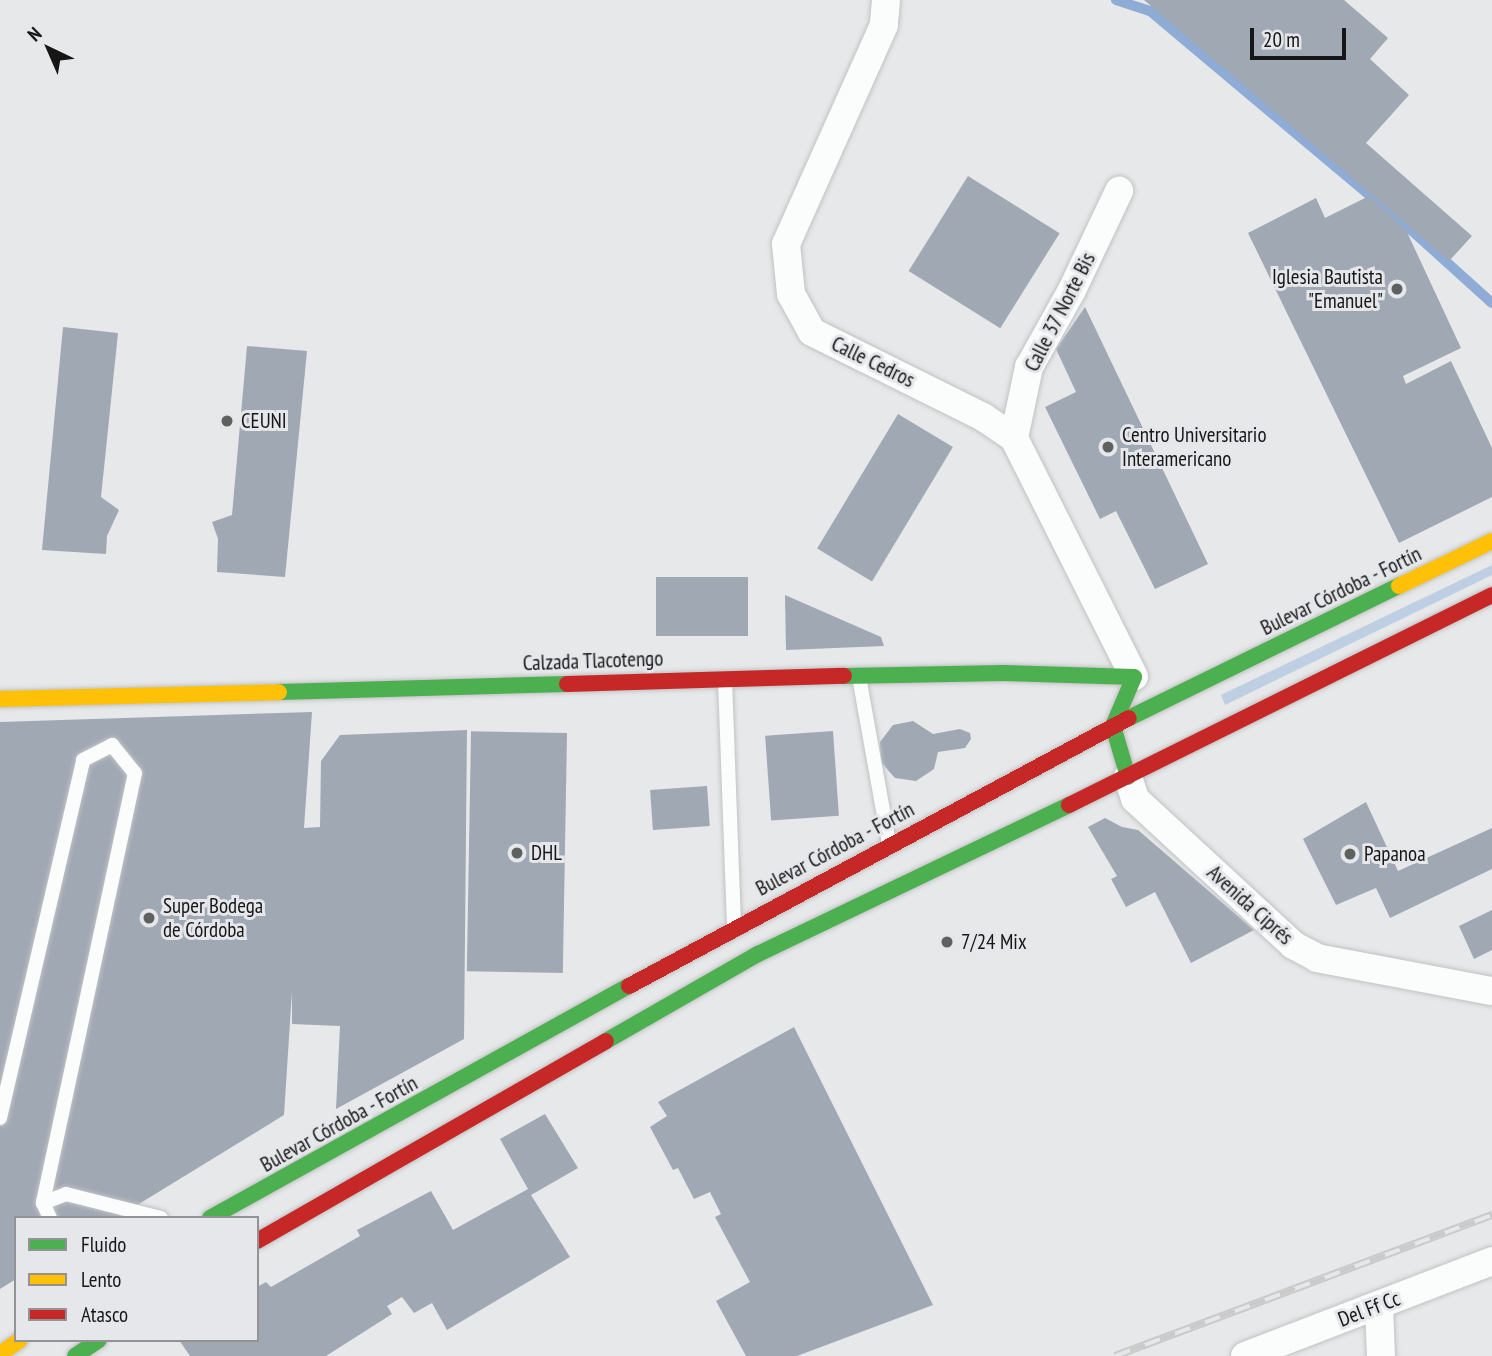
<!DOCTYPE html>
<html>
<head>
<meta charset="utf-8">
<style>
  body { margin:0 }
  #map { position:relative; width:1492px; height:1356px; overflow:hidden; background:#e7e8e9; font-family:"PT Sans Narrow",sans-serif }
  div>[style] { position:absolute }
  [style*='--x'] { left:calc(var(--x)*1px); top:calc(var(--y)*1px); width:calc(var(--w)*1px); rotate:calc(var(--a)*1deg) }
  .green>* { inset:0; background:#becee3 }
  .stream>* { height:10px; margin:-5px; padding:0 5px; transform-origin:5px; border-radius:5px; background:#8eacd5 }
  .building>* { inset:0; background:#a0a8b4; transform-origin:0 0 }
  .roads { filter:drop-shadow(0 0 2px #c1c2c3) drop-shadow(0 0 2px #c1c2c3) }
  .lane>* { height:14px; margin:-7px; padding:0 7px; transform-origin:7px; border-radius:7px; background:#fbfcfc }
  .street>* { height:28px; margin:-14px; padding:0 14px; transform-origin:14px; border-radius:14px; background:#fbfcfc }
  .fast>* { height:16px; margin:-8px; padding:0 8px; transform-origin:8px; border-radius:8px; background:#4caf50 }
  .slow>* { height:16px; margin:-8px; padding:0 8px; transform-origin:8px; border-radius:8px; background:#ffc107 }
  .jam>* { height:16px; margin:-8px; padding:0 8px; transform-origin:8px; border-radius:8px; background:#c62828 }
  .rail>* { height:8px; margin-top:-4px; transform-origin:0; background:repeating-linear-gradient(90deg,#e6e7ea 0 16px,#cacacb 0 32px); box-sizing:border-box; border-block:2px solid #cacacb }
  .dots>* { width:19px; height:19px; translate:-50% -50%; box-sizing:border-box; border:4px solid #e6e7ea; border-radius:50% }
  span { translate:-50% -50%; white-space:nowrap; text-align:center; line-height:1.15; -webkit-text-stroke:6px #e6e7ea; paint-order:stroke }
  .poi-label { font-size:21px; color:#161617 }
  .right { translate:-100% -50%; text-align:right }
  .left { translate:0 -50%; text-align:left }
  .street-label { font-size:21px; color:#161617 }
  .legend { position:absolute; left:14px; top:1216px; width:245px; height:126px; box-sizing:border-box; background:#e6e7ea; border:2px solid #939396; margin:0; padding:9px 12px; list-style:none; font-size:21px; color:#161617 }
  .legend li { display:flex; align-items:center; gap:14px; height:35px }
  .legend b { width:35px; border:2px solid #939396 }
  .north { position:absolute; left:14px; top:14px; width:70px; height:70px; -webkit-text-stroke:5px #e6e7ea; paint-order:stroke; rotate:316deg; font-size:19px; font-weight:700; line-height:28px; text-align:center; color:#161617 }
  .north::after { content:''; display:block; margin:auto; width:24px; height:32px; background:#161617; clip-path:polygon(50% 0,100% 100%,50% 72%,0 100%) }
  .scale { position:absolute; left:1250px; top:28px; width:96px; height:32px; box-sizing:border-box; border:4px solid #161617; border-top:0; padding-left:9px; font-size:21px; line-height:24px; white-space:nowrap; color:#161617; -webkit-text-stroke:5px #e6e7ea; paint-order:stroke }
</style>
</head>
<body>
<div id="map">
  <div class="green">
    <i style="clip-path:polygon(1492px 565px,1492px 575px,1225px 705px,1221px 695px)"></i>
  </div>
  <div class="stream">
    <i style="--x:1116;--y:0;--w:36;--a:18"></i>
    <i style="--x:1150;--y:11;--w:339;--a:40"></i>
    <i style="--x:1410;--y:229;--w:110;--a:42.1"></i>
  </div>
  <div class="building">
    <i style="clip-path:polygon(1144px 0,1344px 0,1388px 38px,1370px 59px,1409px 95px,1366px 143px,1472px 236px,1449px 261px)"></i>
    <i style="left:968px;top:176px;width:108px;height:112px;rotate:32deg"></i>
    <i style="clip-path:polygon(1369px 196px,1406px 230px,1461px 348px,1403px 376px,1406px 384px,1451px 361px,1492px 448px,1492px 497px,1399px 543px,1248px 233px,1316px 198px,1325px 218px)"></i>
    <i style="clip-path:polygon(1085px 307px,1208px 564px,1155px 589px,1116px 511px,1100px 519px,1045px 407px,1076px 392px,1056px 349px)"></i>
    <i style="clip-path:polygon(63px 327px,118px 333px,101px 497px,119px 510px,107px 536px,106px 554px,42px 550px)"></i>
    <i style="clip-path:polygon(247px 346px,307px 351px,285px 577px,217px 572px,218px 539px,212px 522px,232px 515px)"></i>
    <i style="left:898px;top:414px;width:64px;height:157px;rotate:31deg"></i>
    <i style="left:748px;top:577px;width:59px;height:92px;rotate:90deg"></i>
    <i style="clip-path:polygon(785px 595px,881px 637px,884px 646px,786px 650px)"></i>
    <i style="clip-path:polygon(312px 712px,304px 828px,320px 827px,321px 761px,340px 735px,467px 730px,464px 1039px,336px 1109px,340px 1026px,292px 1024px,292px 991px,284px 1115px,116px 1218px,16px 1218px,16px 1279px,0 1289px,0 722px)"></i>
    <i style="clip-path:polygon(913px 721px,933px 734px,960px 729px,970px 733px,971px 739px,965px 748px,938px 752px,934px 769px,916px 781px,895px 778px,881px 762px,880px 742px,893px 725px)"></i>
    <i style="left:833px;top:731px;width:85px;height:68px;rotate:86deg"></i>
    <i style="left:567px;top:733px;width:240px;height:96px;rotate:91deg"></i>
    <i style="left:707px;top:786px;width:40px;height:57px;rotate:86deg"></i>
    <i style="clip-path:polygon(1366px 802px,1398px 871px,1492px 828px,1492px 869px,1390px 918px,1376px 888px,1336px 905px,1303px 839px)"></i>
    <i style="clip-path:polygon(1105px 818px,1122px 827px,1138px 830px,1254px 930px,1191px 963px,1155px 892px,1126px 907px,1111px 879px,1117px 876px,1088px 827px)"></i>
    <i style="clip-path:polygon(1492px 910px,1492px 950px,1474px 959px,1459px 926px)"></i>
    <i style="clip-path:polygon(794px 1027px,933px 1305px,797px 1356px,746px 1356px,716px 1301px,750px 1282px,715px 1217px,721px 1214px,710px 1192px,694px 1199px,678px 1168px,673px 1170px,650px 1127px,667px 1116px,658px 1102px)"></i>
    <i style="clip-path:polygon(545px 1114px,578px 1168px,531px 1195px,570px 1257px,447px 1330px,432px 1303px,414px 1313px,402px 1297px,387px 1306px,392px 1314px,326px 1356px,190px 1356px,179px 1340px,257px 1340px,257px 1287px,266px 1282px,271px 1287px,360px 1236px,357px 1230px,431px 1191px,453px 1230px,528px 1189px,500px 1139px)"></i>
  </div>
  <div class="roads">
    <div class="lane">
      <i style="--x:859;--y:677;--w:169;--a:79.8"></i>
      <i style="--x:725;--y:680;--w:246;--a:87.9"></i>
      <i style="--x:0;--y:1118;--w:367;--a:-76.9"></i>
      <i style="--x:83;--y:760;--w:33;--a:-27"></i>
      <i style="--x:112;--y:745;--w:36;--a:51"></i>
      <i style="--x:135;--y:773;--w:440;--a:102.1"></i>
      <i style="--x:50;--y:1218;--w:17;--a:-115"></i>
      <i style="--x:43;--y:1203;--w:25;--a:-21"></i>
      <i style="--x:66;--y:1194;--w:98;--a:14.2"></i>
    </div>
    <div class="street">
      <i style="--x:886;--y:0;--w:25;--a:95"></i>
      <i style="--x:884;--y:25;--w:240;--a:114.1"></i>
      <i style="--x:786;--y:244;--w:50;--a:84.3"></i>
      <i style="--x:791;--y:294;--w:43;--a:61.1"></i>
      <i style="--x:812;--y:332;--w:191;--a:26.4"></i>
      <i style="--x:983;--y:417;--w:37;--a:34"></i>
      <i style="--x:1014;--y:438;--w:267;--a:63.3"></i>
      <i style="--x:1014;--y:438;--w:73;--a:-78.1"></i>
      <i style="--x:1029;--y:367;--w:88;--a:-60.8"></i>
      <i style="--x:1072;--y:290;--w:110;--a:-64.6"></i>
      <i style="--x:1128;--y:777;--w:23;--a:72"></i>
      <i style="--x:1135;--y:799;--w:215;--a:42.7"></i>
      <i style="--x:1293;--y:945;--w:27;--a:28"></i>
      <i style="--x:1317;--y:958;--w:178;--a:10.7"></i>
      <i style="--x:1379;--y:1305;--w:51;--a:87.8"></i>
      <i style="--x:1245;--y:1356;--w:265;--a:-21"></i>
    </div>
    <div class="fast">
      <i style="--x:844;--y:676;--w:160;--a:-1.1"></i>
      <i style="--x:1004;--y:673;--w:130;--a:1.8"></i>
      <i style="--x:1134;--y:677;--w:53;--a:113.2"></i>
      <i style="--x:1113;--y:726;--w:53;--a:73.6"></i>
      <i style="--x:279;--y:692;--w:288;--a:-1.6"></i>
      <i style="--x:1129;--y:718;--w:301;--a:-26.1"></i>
      <i style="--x:606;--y:1041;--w:175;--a:-29.8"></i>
      <i style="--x:758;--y:954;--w:345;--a:-25.6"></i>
      <i style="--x:210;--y:1218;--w:479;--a:-29"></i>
      <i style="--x:75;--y:1356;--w:29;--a:-34"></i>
    </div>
    <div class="slow">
      <i style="--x:1399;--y:586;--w:103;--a:-25.8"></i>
      <i style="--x:0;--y:699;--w:279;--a:-1.4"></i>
      <i style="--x:0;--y:1354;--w:24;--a:-35"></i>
    </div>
    <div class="jam">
      <i style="--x:567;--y:684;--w:277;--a:-1.7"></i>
      <i style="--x:1069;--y:805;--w:472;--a:-26.4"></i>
      <i style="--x:629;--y:986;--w:567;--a:-28.19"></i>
      <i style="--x:257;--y:1241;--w:402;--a:-29.8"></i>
    </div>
  </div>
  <div class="rail">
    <i style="--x:1115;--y:1356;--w:403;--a:-20.5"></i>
  </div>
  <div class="dots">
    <i style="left:1397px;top:289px;background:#5f6060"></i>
    <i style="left:227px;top:421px;background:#5f6060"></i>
    <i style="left:1108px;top:447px;background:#5f6060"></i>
    <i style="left:517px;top:853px;background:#5f6060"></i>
    <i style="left:1350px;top:854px;background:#5f6060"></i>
    <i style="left:149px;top:918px;background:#5f6060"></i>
    <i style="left:947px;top:942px;background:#5f6060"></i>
  </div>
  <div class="poi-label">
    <span class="right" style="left:1383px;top:289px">Iglesia Bautista<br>"Emanuel"</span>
    <span class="left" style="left:241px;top:421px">CEUNI</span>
    <span class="left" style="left:1122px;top:447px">Centro Universitario<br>Interamericano</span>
    <span class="left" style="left:531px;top:853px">DHL</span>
    <span class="left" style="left:1364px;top:854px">Papanoa</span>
    <span class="left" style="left:163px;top:918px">Super Bodega<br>de Córdoba</span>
    <span class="left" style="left:961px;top:942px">7/24 Mix</span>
  </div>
  <div class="street-label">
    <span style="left:1060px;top:312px;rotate:-63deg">Calle 37 Norte Bis</span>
    <span style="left:873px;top:362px;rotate:26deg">Calle Cedros</span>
    <span style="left:1341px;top:591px;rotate:-26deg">Bulevar Córdoba - Fortín</span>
    <span style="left:593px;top:661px;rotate:-2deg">Calzada Tlacotengo</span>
    <span style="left:835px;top:849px;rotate:-28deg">Bulevar Córdoba - Fortín</span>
    <span style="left:1250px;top:905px;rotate:42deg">Avenida Ciprés</span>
    <span style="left:339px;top:1124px;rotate:-29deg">Bulevar Córdoba - Fortín</span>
    <span style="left:1369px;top:1309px;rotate:-21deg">Del Ff Cc</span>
  </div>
  <ul class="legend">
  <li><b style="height:9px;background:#4caf50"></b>Fluido</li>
  <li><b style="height:9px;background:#ffc107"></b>Lento</li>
  <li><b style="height:9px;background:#c62828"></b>Atasco</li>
  </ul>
  <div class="north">N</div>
  <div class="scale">20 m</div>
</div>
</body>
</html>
